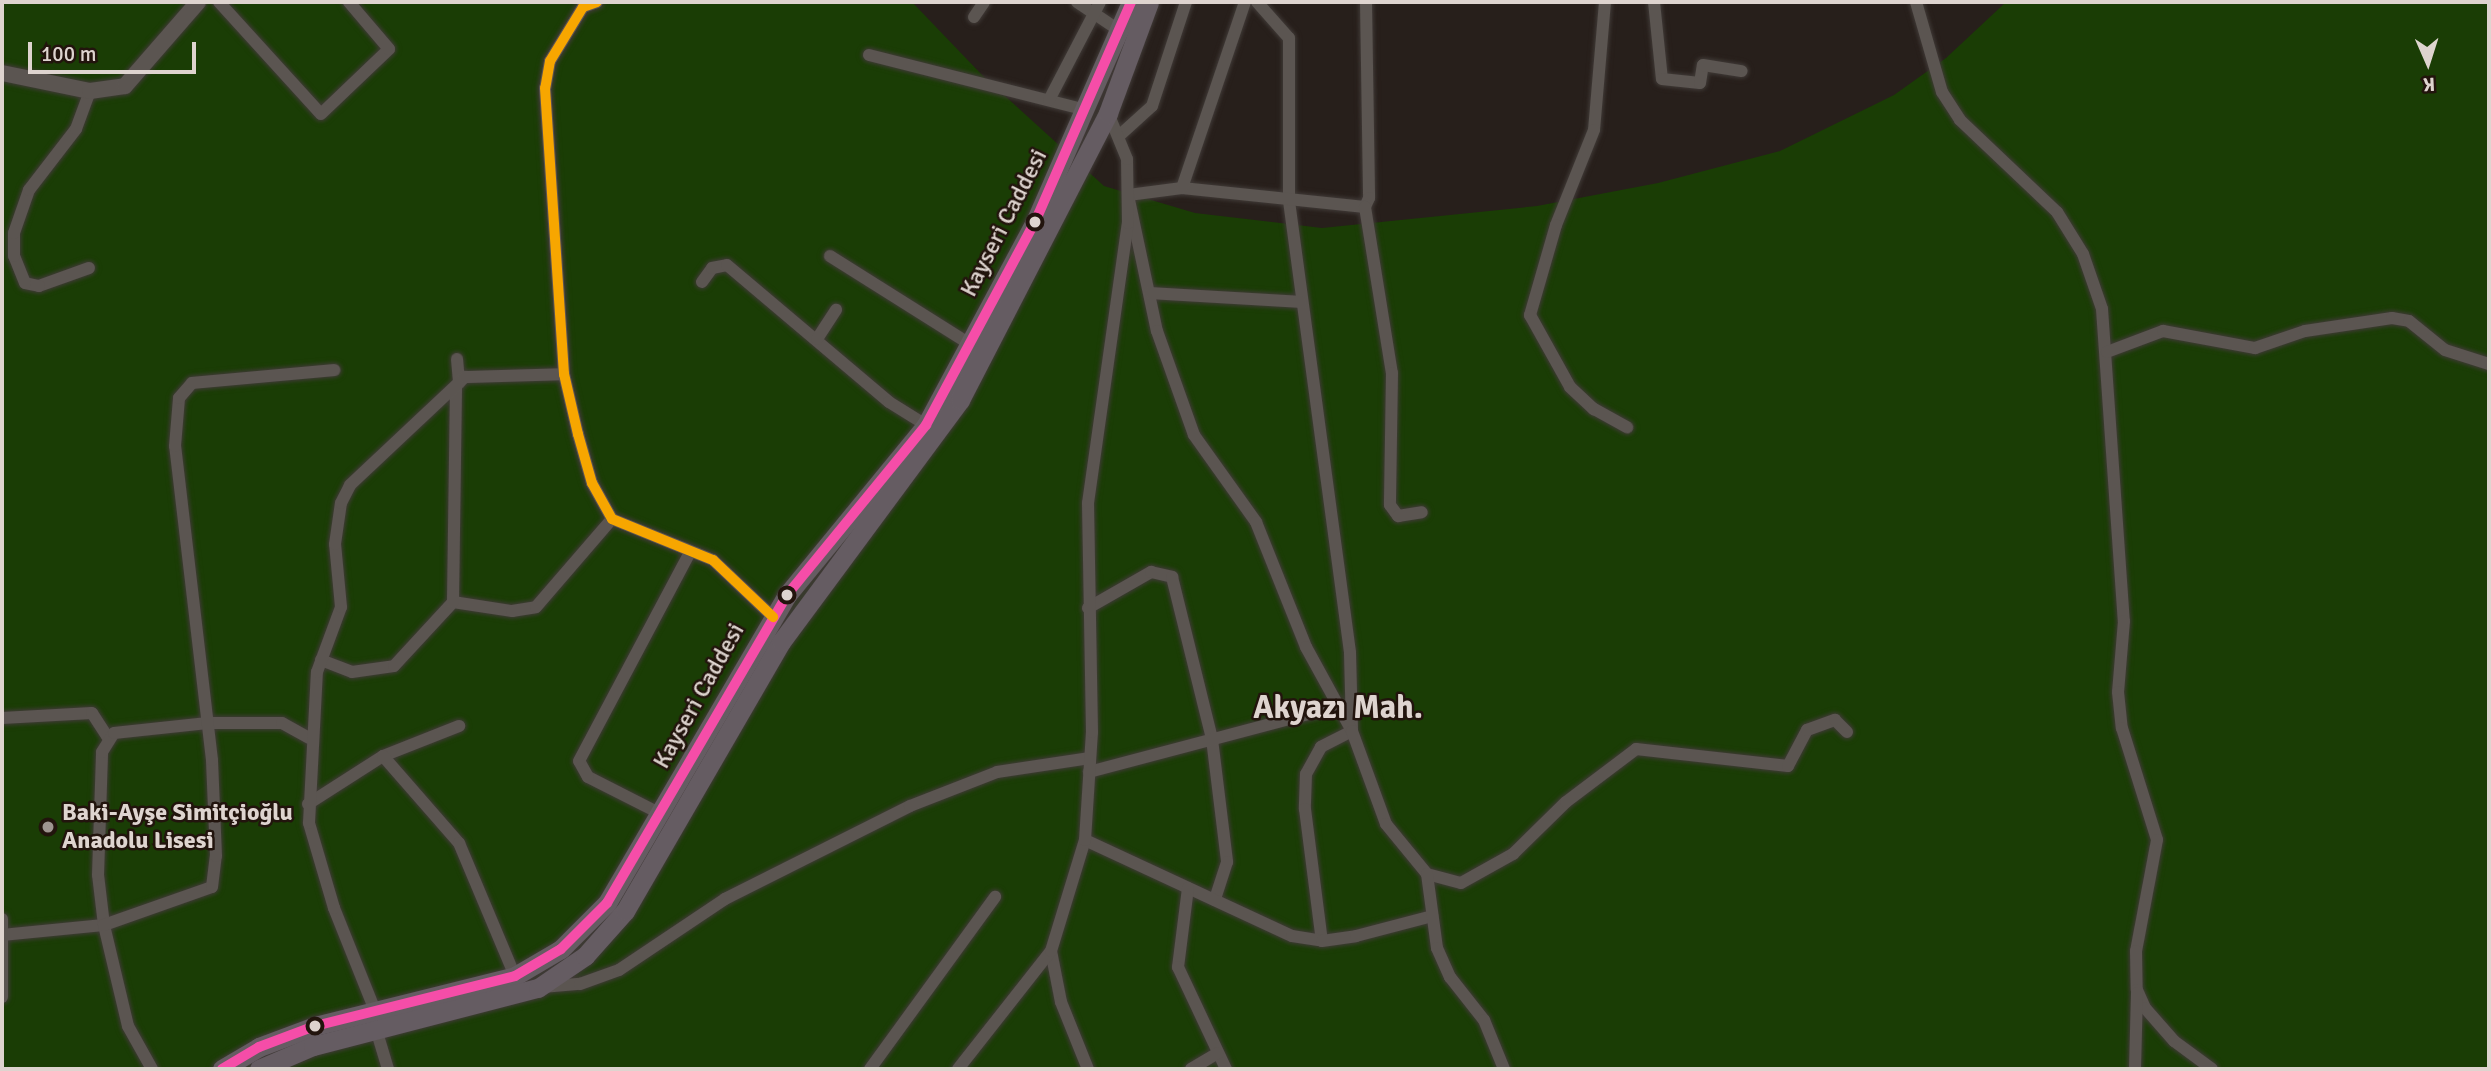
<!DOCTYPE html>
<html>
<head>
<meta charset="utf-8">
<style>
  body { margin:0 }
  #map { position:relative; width:2491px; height:1071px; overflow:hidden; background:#271f1b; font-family:Signika,sans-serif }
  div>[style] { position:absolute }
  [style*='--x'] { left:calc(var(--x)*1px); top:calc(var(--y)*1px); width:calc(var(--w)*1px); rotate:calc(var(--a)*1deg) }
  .green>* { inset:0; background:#1a3d05 }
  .roads { filter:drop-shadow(0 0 2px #403a37) drop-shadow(0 0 2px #403a37) }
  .minor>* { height:12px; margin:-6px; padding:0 6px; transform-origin:6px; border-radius:6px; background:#5b5551 }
  .tertiary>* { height:16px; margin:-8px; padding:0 8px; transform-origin:8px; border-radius:8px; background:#5b5551 }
  .primary>* { height:19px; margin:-9.5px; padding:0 9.5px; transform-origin:9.5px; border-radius:9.5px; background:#655c62 }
  .bus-1>* { height:10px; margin:-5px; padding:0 5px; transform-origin:5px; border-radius:5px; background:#f54da8 }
  .bus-2>* { height:10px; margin:-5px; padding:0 5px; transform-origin:5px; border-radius:5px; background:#f7a600 }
  .dots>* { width:19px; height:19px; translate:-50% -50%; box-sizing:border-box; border:4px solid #22140d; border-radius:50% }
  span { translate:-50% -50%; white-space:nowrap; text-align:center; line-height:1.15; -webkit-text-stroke:5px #22140d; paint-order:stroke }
  .street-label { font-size:24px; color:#ded4cf }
  .poi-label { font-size:24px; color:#ded4cf; font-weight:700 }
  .left { translate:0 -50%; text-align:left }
  .district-label { font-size:32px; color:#ded4cf; font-weight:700 }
  .frame { position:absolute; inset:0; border:4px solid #ded4cf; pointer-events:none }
  .north { position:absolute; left:2393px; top:28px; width:70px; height:70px; -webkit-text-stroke:5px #22140d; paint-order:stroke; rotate:177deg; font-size:19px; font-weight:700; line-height:28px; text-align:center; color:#ded4cf }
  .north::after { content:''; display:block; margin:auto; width:24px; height:32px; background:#ded4cf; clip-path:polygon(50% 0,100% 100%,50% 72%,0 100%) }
  .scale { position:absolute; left:28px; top:42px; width:168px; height:32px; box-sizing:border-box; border:4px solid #ded4cf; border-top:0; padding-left:9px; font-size:21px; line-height:24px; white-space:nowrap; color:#ded4cf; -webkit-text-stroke:5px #22140d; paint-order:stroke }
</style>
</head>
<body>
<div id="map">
  <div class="green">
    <i style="clip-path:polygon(2px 2px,912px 2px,983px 76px,1104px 186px,1195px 213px,1322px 228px,1537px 206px,1658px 183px,1780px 151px,1894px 95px,1946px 58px,2006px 2px,2489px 2px,2489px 1069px,2px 1069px)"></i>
  </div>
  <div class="roads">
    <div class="minor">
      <i style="--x:219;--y:2;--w:151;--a:47.7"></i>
      <i style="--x:321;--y:114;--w:94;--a:-43.7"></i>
      <i style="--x:389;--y:49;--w:62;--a:-130.4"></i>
      <i style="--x:597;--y:2;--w:15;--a:160"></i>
      <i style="--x:583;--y:7;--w:63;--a:121.4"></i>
      <i style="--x:550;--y:61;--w:27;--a:100"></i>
      <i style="--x:545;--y:88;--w:287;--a:86.2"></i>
      <i style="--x:564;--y:374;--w:62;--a:76.9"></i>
      <i style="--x:578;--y:434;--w:51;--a:74.1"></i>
      <i style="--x:592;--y:483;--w:41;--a:60.9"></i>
      <i style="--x:612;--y:519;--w:109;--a:22.1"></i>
      <i style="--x:713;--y:560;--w:83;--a:43.5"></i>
      <i style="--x:1077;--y:2;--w:52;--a:34"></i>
      <i style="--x:1257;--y:2;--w:48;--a:48.4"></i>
      <i style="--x:1289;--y:38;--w:163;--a:90"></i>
      <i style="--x:1289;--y:201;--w:456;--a:82.3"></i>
      <i style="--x:1350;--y:653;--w:78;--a:88.5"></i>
      <i style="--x:1352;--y:731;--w:35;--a:153"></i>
      <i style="--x:1321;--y:747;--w:31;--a:119"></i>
      <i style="--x:1306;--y:774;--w:35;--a:92"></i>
      <i style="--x:1305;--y:809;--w:133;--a:82.7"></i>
      <i style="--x:1366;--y:2;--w:196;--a:89.1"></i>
      <i style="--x:1369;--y:198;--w:10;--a:114"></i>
      <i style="--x:1365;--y:207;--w:184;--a:-174.1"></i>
      <i style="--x:1182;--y:188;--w:54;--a:172.6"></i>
      <i style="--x:1128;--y:195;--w:139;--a:78"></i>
      <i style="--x:1157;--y:331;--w:110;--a:70.4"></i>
      <i style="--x:1194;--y:435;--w:107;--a:54.5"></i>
      <i style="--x:1256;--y:522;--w:135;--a:68.2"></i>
      <i style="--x:1306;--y:647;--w:96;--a:61.3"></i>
      <i style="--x:1352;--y:731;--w:99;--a:69.9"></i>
      <i style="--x:1386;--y:824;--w:65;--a:50.6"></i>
      <i style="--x:1427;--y:874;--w:35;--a:15"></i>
      <i style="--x:1461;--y:883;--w:60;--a:-29.1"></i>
      <i style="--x:1513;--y:854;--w:74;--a:-44.5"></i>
      <i style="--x:1566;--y:802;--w:88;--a:-37.1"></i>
      <i style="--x:1636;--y:749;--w:153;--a:6.4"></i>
      <i style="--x:1788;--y:766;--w:41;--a:-62.2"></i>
      <i style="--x:1807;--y:730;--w:30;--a:-20"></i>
      <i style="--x:1835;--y:720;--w:17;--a:45"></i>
      <i style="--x:1605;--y:2;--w:128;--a:94.9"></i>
      <i style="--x:1594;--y:130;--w:102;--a:111.8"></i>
      <i style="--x:1556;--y:225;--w:94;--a:106.1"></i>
      <i style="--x:1530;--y:315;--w:82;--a:60.9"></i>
      <i style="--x:1570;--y:387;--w:33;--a:43"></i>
      <i style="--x:1594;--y:409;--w:38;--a:29"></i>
      <i style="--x:1654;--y:2;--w:77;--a:84.1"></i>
      <i style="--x:1662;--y:79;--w:38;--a:6"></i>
      <i style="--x:1700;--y:83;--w:18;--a:-81"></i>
      <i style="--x:1703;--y:65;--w:39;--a:9"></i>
      <i style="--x:1916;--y:2;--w:94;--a:73.9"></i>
      <i style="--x:1942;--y:92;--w:33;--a:57"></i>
      <i style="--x:1960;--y:120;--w:134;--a:43.5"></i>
      <i style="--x:2057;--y:212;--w:49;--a:58.2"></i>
      <i style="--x:2083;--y:254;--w:58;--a:70.9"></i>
      <i style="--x:2102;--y:309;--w:313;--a:86"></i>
      <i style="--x:2124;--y:621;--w:71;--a:94.8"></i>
      <i style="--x:2118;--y:692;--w:36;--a:84"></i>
      <i style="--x:2122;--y:728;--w:117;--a:72.6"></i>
      <i style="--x:2157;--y:840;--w:113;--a:100.7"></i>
      <i style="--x:2136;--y:951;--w:39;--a:89"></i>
      <i style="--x:2137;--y:990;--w:20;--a:66"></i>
      <i style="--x:2145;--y:1008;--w:44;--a:48.7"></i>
      <i style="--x:2174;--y:1041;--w:47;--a:36.4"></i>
      <i style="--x:974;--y:17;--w:18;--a:-56"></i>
      <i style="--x:869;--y:55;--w:224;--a:14.2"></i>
      <i style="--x:1049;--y:100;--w:110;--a:-62.5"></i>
      <i style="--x:1120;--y:135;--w:43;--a:-42.2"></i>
      <i style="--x:1152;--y:106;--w:109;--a:-71.9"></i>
      <i style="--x:1182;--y:188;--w:196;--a:-71.3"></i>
      <i style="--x:1365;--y:207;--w:168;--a:80.8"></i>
      <i style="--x:1392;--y:373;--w:132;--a:90.9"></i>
      <i style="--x:1390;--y:505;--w:14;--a:54"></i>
      <i style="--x:1398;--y:516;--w:24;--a:-9"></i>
      <i style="--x:830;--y:256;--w:165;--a:32.2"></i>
      <i style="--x:89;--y:268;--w:53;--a:160.2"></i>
      <i style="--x:39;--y:286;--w:14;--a:-168"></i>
      <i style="--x:25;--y:283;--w:29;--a:-112"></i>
      <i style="--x:14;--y:256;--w:23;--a:-90"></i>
      <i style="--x:14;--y:233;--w:46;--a:-70.8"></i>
      <i style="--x:29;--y:190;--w:77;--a:-52.4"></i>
      <i style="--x:76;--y:129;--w:40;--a:-69.8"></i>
      <i style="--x:702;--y:282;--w:17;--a:-54"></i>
      <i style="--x:712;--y:268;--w:15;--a:-11"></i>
      <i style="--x:727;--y:265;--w:212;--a:40.2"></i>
      <i style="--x:889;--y:402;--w:44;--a:31.9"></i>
      <i style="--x:1151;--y:293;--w:150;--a:3.4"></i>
      <i style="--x:817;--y:339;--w:35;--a:-57"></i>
      <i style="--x:2107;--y:352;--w:60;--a:-20.6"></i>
      <i style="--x:2163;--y:331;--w:94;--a:10.5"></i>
      <i style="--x:2255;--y:348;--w:53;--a:-18.8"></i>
      <i style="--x:2305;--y:331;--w:88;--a:-8.5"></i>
      <i style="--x:2392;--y:318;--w:17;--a:10"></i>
      <i style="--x:2409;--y:321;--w:46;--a:38.9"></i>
      <i style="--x:2445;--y:350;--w:46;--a:17.7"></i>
      <i style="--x:457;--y:359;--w:24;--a:85"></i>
      <i style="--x:453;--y:602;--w:60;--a:8.7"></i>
      <i style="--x:512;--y:611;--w:24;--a:-9"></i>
      <i style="--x:536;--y:607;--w:116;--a:-49.2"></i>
      <i style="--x:1088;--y:608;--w:73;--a:-29.7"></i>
      <i style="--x:1151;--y:572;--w:22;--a:13"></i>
      <i style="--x:1172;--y:577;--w:167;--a:76.1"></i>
      <i style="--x:1212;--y:739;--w:124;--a:83"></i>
      <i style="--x:1227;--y:862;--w:40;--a:108"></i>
      <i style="--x:321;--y:660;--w:33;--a:21"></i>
      <i style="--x:352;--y:672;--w:42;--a:-8.1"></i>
      <i style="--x:394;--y:666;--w:87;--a:-47.3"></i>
      <i style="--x:453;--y:602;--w:216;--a:-89.2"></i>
      <i style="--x:2;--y:718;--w:90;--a:-3.2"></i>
      <i style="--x:92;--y:713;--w:30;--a:57"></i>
      <i style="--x:383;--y:756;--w:82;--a:-21.5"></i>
      <i style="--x:1089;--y:772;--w:258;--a:-14.8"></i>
      <i style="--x:308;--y:804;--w:89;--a:-32.6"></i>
      <i style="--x:383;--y:756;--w:116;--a:48.9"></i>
      <i style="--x:459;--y:843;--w:144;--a:67.2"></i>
      <i style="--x:661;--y:814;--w:82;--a:-153.1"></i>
      <i style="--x:588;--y:777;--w:18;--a:-119"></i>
      <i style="--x:579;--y:761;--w:237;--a:-62"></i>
      <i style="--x:1085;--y:840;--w:228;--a:24.9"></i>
      <i style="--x:1292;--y:936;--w:30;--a:9"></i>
      <i style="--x:1322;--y:941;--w:34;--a:-8"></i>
      <i style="--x:1356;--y:936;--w:79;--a:-14.7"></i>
      <i style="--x:1427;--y:874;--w:75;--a:82.3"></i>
      <i style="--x:1437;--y:948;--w:32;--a:66"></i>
      <i style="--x:1450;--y:977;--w:55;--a:51.7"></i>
      <i style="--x:1484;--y:1020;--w:53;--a:67.8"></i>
      <i style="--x:1188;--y:888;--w:80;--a:97.2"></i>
      <i style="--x:1178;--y:967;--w:113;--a:64.8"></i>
      <i style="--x:2;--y:919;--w:78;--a:90"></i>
      <i style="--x:2;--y:935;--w:102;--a:-5.6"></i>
      <i style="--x:104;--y:925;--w:50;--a:-96.8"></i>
      <i style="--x:98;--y:875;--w:123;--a:-88.1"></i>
      <i style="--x:102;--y:752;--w:22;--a:-58"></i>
      <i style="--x:114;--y:733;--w:94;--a:-6.1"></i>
      <i style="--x:207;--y:723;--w:75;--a:0"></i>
      <i style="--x:282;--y:723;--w:31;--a:29"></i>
      <i style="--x:1051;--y:951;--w:52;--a:78.9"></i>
      <i style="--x:1061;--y:1002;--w:72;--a:68.1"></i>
      <i style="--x:542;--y:987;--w:38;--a:-5"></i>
      <i style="--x:580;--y:984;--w:41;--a:-19.7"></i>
      <i style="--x:619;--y:970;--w:128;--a:-33.8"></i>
      <i style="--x:725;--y:899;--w:207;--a:-26.7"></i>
      <i style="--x:910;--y:806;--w:93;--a:-21.3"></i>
      <i style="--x:997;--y:772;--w:94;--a:-8.6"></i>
      <i style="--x:374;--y:1008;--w:108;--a:-111.8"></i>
      <i style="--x:334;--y:908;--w:89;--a:-106.4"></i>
      <i style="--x:309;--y:823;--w:151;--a:-87"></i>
      <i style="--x:317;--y:672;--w:69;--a:-69.7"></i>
      <i style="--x:341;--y:607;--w:63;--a:-95.4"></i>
      <i style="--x:335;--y:544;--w:41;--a:-81.7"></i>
      <i style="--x:341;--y:503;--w:20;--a:-63"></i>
      <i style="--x:350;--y:485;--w:158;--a:-43.2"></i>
      <i style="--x:465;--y:377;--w:99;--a:-1.7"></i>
      <i style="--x:376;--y:1029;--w:42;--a:73.3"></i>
      <i style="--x:152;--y:1069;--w:49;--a:-119.2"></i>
      <i style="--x:128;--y:1026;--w:104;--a:-103.4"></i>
      <i style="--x:104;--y:925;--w:114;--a:-19.4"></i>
      <i style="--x:212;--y:887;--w:31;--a:-83"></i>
      <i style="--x:216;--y:856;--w:96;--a:-92.4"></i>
      <i style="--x:212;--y:760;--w:316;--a:-96.7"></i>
      <i style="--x:175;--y:446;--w:48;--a:-85.2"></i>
      <i style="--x:179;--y:398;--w:20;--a:-49"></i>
      <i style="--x:192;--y:383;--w:143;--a:-5.2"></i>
      <i style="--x:870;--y:1069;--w:213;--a:-54"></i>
      <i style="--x:958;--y:1069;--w:150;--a:-51.8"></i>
      <i style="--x:1051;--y:951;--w:116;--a:-73"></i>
      <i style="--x:1085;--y:840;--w:108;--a:-86.3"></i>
      <i style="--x:1092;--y:732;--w:229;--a:-91"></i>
      <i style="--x:1088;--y:503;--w:283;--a:-81.9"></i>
      <i style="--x:1128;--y:223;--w:64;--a:-90.9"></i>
      <i style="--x:1127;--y:159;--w:50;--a:-112.4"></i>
      <i style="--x:1191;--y:1069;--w:31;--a:-31"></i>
      <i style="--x:2135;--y:1069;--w:76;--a:-88.5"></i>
    </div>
    <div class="tertiary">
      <i style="--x:2;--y:73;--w:90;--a:11.6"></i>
      <i style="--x:90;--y:91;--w:35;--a:-8"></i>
      <i style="--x:125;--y:86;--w:111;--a:-49"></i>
    </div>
    <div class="primary">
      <i style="--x:222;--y:1069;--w:43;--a:-30.7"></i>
      <i style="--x:259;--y:1047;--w:60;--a:-20.6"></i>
      <i style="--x:315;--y:1026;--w:206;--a:-14"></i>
      <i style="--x:515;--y:976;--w:53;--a:-30.4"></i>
      <i style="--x:561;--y:949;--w:65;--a:-45"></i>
      <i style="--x:607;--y:903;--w:357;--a:-59.7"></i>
      <i style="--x:787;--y:595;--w:220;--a:-50.7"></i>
      <i style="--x:926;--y:425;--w:230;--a:-61.8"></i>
      <i style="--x:1035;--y:222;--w:240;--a:-66.4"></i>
      <i style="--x:259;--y:1069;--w:59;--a:-23.1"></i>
      <i style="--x:313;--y:1046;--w:232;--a:-14.5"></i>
      <i style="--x:538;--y:988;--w:57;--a:-34.2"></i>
      <i style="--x:585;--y:956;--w:60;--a:-48.4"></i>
      <i style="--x:625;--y:911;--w:311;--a:-59.9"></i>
      <i style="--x:781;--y:642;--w:301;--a:-53.5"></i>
      <i style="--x:960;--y:400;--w:323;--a:-62.7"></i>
      <i style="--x:1108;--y:113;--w:118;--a:-69.7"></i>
    </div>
  </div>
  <div class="bus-1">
    <i style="--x:222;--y:1069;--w:43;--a:-30.7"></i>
    <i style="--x:259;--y:1047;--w:60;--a:-20.6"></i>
    <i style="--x:315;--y:1026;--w:206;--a:-14"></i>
    <i style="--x:515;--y:976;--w:53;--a:-30.4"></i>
    <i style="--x:561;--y:949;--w:65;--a:-45"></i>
    <i style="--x:607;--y:903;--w:357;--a:-59.7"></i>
    <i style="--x:787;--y:595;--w:220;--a:-50.7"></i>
    <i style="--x:926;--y:425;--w:230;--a:-61.8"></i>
    <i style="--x:1035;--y:222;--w:240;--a:-66.4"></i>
  </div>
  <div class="bus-2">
    <i style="--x:597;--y:2;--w:15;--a:160"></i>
    <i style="--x:583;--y:7;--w:63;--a:121.4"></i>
    <i style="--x:550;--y:61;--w:27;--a:100"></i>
    <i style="--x:545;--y:88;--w:287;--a:86.2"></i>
    <i style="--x:564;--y:374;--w:62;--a:76.9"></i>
    <i style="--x:578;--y:434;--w:51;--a:74.1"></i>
    <i style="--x:592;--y:483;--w:41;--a:60.9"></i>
    <i style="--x:612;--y:519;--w:109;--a:22.1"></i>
    <i style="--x:713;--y:560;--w:83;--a:43.5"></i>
  </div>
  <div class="dots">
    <i style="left:1035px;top:222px;background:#ded4cf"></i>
    <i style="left:787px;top:595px;background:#ded4cf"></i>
    <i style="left:48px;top:827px;background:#9e9590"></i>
    <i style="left:315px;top:1026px;background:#ded4cf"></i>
  </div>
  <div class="street-label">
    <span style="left:1004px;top:223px;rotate:-63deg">Kayseri Caddesi</span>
    <span style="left:699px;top:696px;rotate:-61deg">Kayseri Caddesi</span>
  </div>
  <div class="poi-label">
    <span class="left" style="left:62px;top:827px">Baki-Ayşe Simitçioğlu<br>Anadolu Lisesi</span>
  </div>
  <div class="district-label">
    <span style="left:1338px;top:708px">Akyazı Mah.</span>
  </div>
  <div class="frame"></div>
  <div class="north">K</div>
  <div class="scale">100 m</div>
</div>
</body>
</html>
